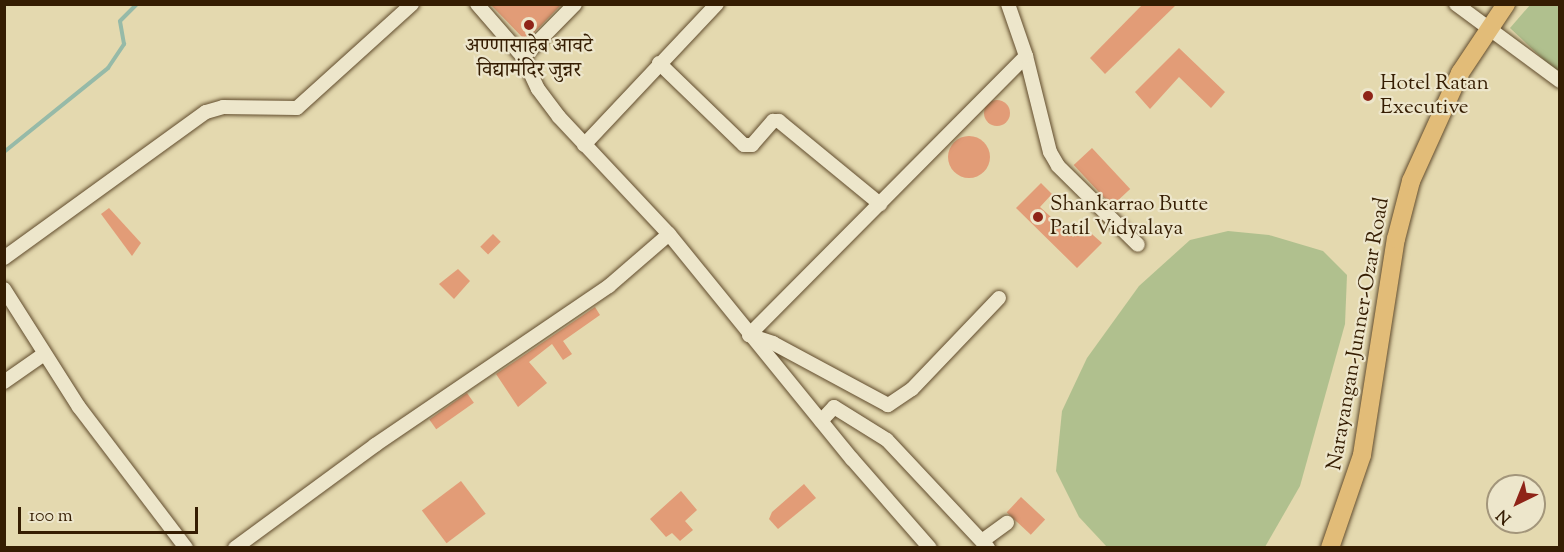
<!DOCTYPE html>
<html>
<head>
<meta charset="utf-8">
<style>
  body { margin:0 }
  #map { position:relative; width:1564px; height:552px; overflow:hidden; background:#e4d9af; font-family:"Sorts Mill Goudy","Noto Serif Devanagari",serif }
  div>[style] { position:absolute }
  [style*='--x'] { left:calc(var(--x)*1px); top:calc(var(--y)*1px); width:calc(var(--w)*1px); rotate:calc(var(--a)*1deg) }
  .green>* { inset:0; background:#b0c08e }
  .stream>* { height:4px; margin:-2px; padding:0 2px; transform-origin:2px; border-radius:2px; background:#96baa8 }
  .building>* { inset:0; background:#e29c77; transform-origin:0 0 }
  .round { border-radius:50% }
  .roads { filter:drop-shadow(0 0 2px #614c2d) drop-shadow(0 0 2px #614c2d) }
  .minor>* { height:14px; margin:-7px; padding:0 7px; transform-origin:7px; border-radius:7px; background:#ede6cb }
  .major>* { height:18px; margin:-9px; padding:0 9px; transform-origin:9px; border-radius:9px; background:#e2bc78 }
  .dots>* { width:16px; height:16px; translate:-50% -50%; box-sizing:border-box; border:3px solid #ede6cb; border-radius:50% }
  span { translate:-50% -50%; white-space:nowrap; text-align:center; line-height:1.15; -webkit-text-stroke:4.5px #ede6cb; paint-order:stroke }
  .poi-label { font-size:21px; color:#351d02 }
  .left { translate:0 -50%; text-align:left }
  .street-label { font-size:21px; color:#351d02 }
  .frame { position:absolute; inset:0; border:6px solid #351d02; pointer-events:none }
  .north { position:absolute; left:1486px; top:474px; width:60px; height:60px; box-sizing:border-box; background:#ede6cb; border:2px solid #a3967b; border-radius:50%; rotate:223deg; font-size:16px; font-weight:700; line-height:24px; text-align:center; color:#351d02 }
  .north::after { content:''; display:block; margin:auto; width:21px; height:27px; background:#8f2418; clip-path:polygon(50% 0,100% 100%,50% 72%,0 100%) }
  .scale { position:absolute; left:18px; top:507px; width:180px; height:27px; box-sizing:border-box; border:3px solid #351d02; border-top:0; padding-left:8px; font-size:18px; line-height:21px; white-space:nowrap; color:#351d02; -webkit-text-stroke:4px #ede6cb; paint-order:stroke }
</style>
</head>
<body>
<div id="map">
  <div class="green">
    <i style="clip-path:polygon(1530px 5px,1559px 5px,1559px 74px,1510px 28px)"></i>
    <i style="clip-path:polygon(1228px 231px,1269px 235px,1323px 251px,1347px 275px,1345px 324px,1300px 486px,1265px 547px,1107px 547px,1079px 517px,1056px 471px,1062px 411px,1087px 358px,1139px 286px,1190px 240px)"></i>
  </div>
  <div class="stream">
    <i style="--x:4;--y:152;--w:134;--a:-38.9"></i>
    <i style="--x:108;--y:68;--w:29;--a:-56"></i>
    <i style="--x:124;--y:44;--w:23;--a:-100"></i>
    <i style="--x:120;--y:21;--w:24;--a:-45"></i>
  </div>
  <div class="building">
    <i style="clip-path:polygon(490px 4px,562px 4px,526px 41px)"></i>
    <i style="clip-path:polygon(1143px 4px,1177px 4px,1105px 74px,1090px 58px)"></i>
    <i style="clip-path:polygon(1179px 48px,1225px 92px,1211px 108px,1179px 77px,1150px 109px,1135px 92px)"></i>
    <i class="round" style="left:984px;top:100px;width:26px;height:26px"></i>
    <i class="round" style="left:948px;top:136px;width:42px;height:42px"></i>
    <i style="left:1092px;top:148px;width:56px;height:25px;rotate:47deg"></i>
    <i style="clip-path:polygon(1041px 183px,1052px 194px,1040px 207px,1073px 237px,1084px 227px,1102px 243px,1077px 268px,1016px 208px)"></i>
    <i style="clip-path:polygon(109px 208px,141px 243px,132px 256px,101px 214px)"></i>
    <i style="left:493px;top:234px;width:11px;height:18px;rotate:45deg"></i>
    <i style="clip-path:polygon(458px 269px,470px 281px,454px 299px,439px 284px)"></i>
    <i style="clip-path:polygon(595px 307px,600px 315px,563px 341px,572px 354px,563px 360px,552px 344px,529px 362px,547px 383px,518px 407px,496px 374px)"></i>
    <i style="left:467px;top:393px;width:12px;height:46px;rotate:55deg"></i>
    <i style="left:461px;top:481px;width:41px;height:49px;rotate:53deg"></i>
    <i style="clip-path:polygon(804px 484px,816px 498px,778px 529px,769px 519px,772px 512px)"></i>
    <i style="clip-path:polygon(681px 491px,697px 510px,685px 521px,693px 530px,680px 541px,672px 533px,666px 537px,650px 519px)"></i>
    <i style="left:1021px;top:497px;width:33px;height:21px;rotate:43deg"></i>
  </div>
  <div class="roads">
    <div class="minor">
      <i style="--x:477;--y:4;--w:70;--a:49"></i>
      <i style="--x:523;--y:57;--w:35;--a:65"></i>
      <i style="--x:538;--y:89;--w:35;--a:53"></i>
      <i style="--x:559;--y:117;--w:161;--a:46.8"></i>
      <i style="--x:669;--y:234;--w:290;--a:50.9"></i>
      <i style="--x:852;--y:459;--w:118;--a:48.8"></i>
      <i style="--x:1456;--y:4;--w:129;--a:36.5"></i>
      <i style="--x:1026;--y:56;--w:99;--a:76"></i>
      <i style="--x:1050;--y:152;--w:16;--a:60"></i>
      <i style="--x:1058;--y:166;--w:112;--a:44.6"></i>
      <i style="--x:523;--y:57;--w:74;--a:-45.5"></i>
      <i style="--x:659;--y:63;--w:118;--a:44"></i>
      <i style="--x:744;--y:145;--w:8;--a:0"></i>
      <i style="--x:752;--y:145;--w:32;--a:-49"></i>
      <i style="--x:773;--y:121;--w:6;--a:0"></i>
      <i style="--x:779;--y:121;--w:131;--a:39.4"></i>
      <i style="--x:584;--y:145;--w:194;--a:-46.7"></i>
      <i style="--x:4;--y:258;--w:249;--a:-35.9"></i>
      <i style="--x:206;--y:112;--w:18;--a:-16"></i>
      <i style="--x:223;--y:107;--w:74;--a:0.8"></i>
      <i style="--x:297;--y:108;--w:155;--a:-42.1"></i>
      <i style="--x:4;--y:289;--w:140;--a:57.6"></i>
      <i style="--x:79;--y:407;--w:177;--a:52.8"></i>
      <i style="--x:999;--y:298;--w:126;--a:133.7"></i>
      <i style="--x:912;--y:389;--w:29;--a:146"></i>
      <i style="--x:888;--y:405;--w:131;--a:-151.7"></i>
      <i style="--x:773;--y:343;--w:25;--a:-162"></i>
      <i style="--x:749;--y:335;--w:393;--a:-45.2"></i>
      <i style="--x:1026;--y:56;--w:55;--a:-109.1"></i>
      <i style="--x:4;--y:382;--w:49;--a:-35"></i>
      <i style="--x:821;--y:421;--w:19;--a:-47"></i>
      <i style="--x:834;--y:407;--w:62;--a:31.9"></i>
      <i style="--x:887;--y:440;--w:148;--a:46.9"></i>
      <i style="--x:982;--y:541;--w:31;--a:-36"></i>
      <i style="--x:235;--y:548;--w:174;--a:-36.3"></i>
      <i style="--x:375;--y:445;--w:283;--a:-34.2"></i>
      <i style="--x:609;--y:286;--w:79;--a:-40.9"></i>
    </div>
    <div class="major">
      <i style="--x:1330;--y:548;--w:98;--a:-71"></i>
      <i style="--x:1362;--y:455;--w:219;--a:-81.1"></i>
      <i style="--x:1396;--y:239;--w:60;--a:-75.5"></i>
      <i style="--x:1411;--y:181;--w:119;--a:-65.6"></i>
      <i style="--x:1460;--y:73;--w:83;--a:-56.3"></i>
    </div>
  </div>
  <div class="dots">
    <i style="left:529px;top:25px;background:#8f2418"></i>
    <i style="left:1368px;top:96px;background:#8f2418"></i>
    <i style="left:1038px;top:217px;background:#8f2418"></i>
  </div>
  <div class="poi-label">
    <span style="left:529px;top:59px">अण्णासाहेब आवटे<br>विद्यामंदिर जुन्नर</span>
    <span class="left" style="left:1380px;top:96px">Hotel Ratan<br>Executive</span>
    <span class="left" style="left:1050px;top:217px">Shankarrao Butte<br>Patil Vidyalaya</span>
  </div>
  <div class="street-label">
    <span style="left:1359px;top:334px;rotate:-80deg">Narayangan-Junner-Ozar Road</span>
  </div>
  <div class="frame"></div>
  <div class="north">N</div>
  <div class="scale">100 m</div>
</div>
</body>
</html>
